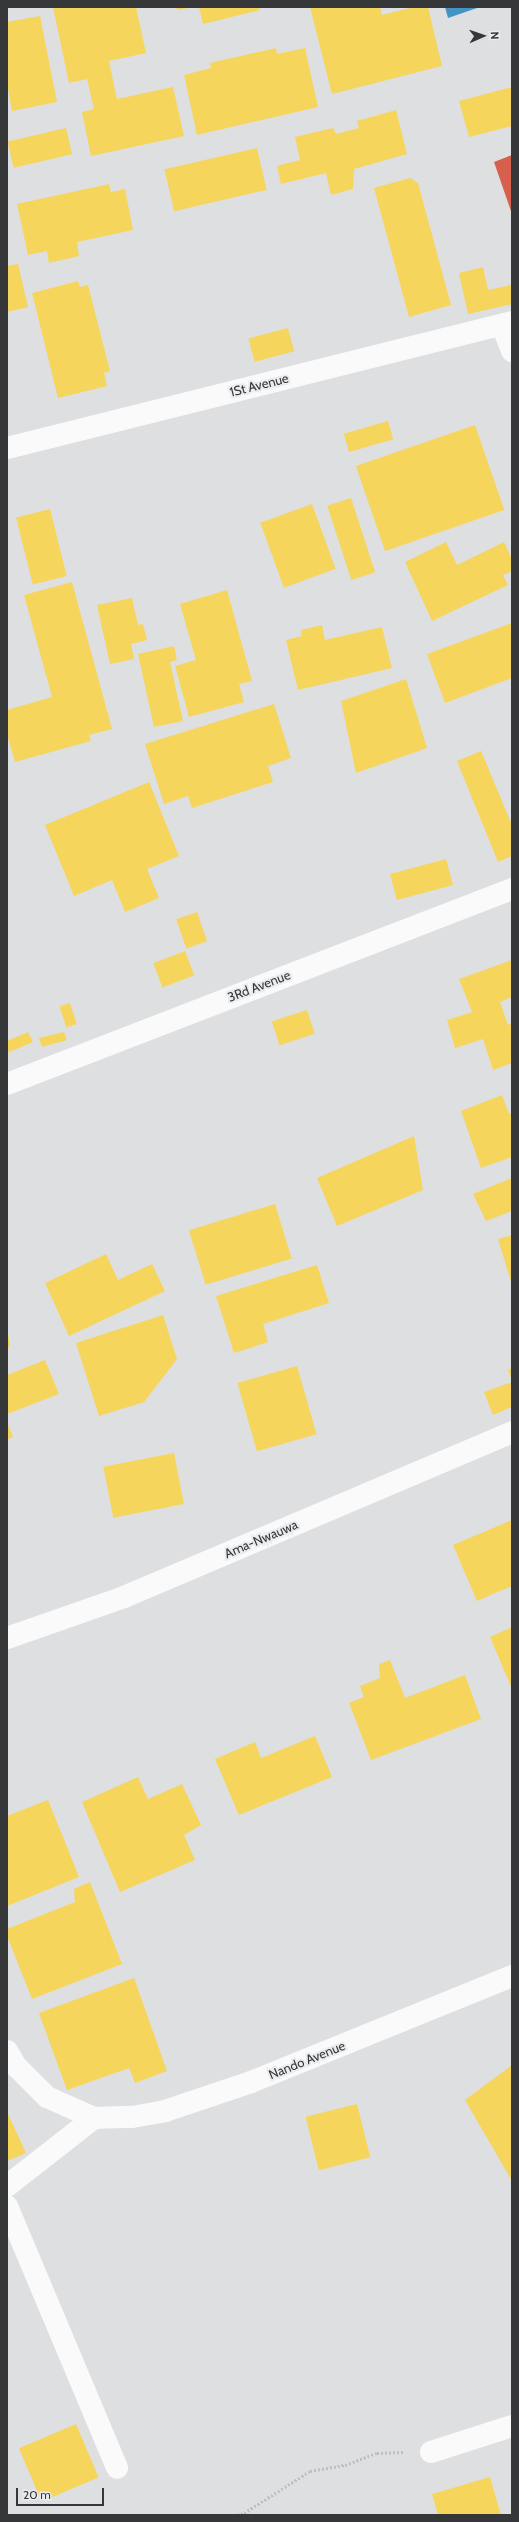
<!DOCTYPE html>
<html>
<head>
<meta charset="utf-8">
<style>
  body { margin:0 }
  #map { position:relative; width:519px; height:2522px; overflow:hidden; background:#dedfe1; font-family:Cabin,sans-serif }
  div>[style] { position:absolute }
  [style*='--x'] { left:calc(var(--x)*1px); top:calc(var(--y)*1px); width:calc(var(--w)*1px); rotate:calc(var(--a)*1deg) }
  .homes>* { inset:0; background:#f6d55c; transform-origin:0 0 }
  .shops>* { inset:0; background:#d6604d }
  .schools>* { inset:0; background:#4393c3 }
  .path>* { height:2.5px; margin-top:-1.25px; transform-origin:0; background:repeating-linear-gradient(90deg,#bebfc0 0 2px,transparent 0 4px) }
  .street>* { height:22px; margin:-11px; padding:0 11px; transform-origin:11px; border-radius:11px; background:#fafafa }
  span { translate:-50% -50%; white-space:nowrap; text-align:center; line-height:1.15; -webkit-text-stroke:4px #eaecef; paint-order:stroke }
  .street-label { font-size:13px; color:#363738 }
  .frame { position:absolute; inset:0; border:8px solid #363738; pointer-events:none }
  .north { position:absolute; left:463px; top:16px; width:40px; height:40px; -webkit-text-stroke:3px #eaecef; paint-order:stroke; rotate:88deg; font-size:11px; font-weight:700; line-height:16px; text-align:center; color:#363738 }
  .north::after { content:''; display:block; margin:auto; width:14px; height:18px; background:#363738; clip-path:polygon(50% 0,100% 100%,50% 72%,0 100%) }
  .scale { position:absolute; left:16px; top:2488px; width:88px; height:18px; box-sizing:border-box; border:2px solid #363738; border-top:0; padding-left:5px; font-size:12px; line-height:14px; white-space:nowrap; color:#363738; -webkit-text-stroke:3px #eaecef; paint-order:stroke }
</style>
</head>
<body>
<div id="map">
  <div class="homes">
    <i style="clip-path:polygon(53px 7px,136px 7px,146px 53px,109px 61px,117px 99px,173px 87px,184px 136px,91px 156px,82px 112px,94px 109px,87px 79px,69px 83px)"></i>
    <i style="clip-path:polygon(176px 7px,188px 7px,188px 8px,177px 10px)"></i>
    <i style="clip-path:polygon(199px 7px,259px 7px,260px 10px,203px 24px)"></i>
    <i style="clip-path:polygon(310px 7px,380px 7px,382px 15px,414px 7px,428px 7px,442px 66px,332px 94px)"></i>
    <i style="clip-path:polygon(40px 16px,57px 102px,12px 111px,7px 83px,7px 22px)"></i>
    <i style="clip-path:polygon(276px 48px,277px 54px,305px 48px,318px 107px,197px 135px,184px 75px,211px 68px,210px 63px)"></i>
    <i style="clip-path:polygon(512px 87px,512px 126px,469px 137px,459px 101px)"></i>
    <i style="clip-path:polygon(396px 110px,407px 154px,354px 169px,353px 189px,331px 195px,326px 173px,281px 184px,277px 166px,300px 160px,295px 137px,333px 128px,336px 134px,359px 128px,357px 121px)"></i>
    <i style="left:66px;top:128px;width:27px;height:60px;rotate:77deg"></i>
    <i style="left:257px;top:148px;width:43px;height:95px;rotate:77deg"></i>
    <i style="clip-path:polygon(410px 178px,418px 183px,451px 305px,409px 317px,374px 188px)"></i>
    <i style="clip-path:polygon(109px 184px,111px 192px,125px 189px,133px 230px,77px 242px,79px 256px,49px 263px,47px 251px,28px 255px,17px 204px)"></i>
    <i style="clip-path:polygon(18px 264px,28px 307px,7px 312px,7px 266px)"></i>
    <i style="clip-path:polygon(483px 267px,488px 290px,511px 285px,512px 304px,468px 314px,459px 273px)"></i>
    <i style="clip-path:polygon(78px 281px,80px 287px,88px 285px,110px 371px,104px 373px,107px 386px,58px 398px,32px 293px)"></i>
    <i style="left:288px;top:328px;width:24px;height:41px;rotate:75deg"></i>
    <i style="left:388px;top:421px;width:19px;height:46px;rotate:74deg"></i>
    <i style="left:475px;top:425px;width:90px;height:126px;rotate:71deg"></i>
    <i style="left:351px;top:498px;width:78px;height:25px;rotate:72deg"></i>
    <i style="left:312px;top:504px;width:69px;height:55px;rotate:70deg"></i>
    <i style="left:50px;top:509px;width:69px;height:35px;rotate:76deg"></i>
    <i style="clip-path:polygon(446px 542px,457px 565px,504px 542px,512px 559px,512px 571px,503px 575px,508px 585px,432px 621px,405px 562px)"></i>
    <i style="clip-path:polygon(72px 582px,112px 729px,89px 735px,91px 741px,15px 762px,7px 734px,7px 710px,52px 697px,24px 595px)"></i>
    <i style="clip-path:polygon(227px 590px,252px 681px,239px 684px,244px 702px,189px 717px,175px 666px,196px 660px,180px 604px)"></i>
    <i style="clip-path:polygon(132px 598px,138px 625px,143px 624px,147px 640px,131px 644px,134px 659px,110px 664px,97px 605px)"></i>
    <i style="clip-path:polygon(512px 623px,512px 678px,445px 703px,427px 654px)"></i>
    <i style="clip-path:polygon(322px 625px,325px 640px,382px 627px,392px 668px,298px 690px,286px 640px,302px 636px,301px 630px)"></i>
    <i style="clip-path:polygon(174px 646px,177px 660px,170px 662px,183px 721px,154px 727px,138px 654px)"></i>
    <i style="clip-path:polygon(406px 679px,427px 748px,356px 773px,341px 701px)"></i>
    <i style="clip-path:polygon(274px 704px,291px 758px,268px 766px,273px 782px,192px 808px,188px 796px,164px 804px,145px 744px)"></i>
    <i style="clip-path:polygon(481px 751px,512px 825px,512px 856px,498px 862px,457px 761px)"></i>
    <i style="clip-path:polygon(149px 782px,179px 856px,147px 869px,159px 898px,125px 912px,112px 880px,74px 896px,45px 825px)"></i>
    <i style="left:446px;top:859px;width:27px;height:58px;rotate:75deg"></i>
    <i style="left:197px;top:912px;width:31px;height:22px;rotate:71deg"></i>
    <i style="left:185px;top:951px;width:26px;height:34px;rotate:69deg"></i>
    <i style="clip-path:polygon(512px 960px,512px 997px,500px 1002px,508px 1025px,512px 1023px,512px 1063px,493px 1070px,483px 1039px,455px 1048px,447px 1020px,472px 1012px,459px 979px)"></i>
    <i style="left:70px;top:1003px;width:22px;height:11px;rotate:72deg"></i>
    <i style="left:307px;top:1010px;width:25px;height:37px;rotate:72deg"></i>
    <i style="clip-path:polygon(28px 1032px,33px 1042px,7px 1053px,7px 1041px)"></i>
    <i style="clip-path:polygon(64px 1032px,67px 1040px,42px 1047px,39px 1038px)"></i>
    <i style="clip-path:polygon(502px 1095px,509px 1114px,512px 1112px,512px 1157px,481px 1168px,461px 1111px)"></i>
    <i style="clip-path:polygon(414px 1136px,423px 1190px,337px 1226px,317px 1178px)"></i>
    <i style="clip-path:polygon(512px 1178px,512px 1211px,486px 1221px,473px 1194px)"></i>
    <i style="left:275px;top:1204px;width:57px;height:90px;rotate:73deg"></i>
    <i style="clip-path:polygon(512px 1235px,512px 1285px,498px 1239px)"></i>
    <i style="clip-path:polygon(106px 1254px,118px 1280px,152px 1264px,165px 1291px,69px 1336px,45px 1283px)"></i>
    <i style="clip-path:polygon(317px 1265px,329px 1303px,263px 1324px,268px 1342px,234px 1353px,216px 1296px)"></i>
    <i style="clip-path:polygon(163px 1315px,177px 1359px,144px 1402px,99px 1416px,76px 1343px)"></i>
    <i style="clip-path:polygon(7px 1326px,10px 1347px,7px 1347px)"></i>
    <i style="clip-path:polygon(45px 1360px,59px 1394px,7px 1414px,7px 1375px)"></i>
    <i style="left:297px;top:1366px;width:71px;height:62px;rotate:74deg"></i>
    <i style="clip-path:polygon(512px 1368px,512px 1380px,508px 1370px)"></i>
    <i style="clip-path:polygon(512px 1382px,512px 1407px,493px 1415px,484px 1392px)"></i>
    <i style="clip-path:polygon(7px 1422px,13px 1437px,8px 1439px,7px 1438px)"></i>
    <i style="left:174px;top:1453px;width:52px;height:72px;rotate:79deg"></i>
    <i style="clip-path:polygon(512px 1520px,512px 1586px,477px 1601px,453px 1545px)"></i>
    <i style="clip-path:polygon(512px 1627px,512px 1689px,490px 1637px)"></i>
    <i style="clip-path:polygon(390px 1660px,405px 1698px,465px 1675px,481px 1719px,371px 1760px,349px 1703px,364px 1697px,360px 1686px,380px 1678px,379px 1664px)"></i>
    <i style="clip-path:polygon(315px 1736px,332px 1777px,239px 1815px,215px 1759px,255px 1742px,261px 1758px)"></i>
    <i style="clip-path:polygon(138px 1777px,148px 1799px,182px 1784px,201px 1825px,184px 1835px,195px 1860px,120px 1892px,82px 1802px)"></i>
    <i style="clip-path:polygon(48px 1800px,79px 1877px,7px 1906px,7px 1816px)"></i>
    <i style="clip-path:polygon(90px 1882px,122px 1964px,32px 1999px,7px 1936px,7px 1929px,75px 1902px,74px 1889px)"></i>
    <i style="clip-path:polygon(134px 1978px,167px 2071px,135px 2083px,129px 2068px,67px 2090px,39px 2013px)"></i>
    <i style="clip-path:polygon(512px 2065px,512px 2181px,465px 2100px)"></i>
    <i style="left:357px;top:2104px;width:55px;height:53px;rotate:76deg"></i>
    <i style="clip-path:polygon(7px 2112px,26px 2153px,7px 2161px)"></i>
    <i style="left:76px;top:2424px;width:58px;height:62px;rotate:67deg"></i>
    <i style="clip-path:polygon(490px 2477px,501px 2515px,438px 2515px,432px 2494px)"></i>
  </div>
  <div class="shops">
    <i style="clip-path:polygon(512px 155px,512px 214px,494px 162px)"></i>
  </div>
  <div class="schools">
    <i style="clip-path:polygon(445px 7px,480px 7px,448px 18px)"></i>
  </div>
  <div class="path">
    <i style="--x:237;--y:2515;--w:7;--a:-16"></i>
    <i style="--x:244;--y:2513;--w:78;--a:-32.5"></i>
    <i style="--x:310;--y:2471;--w:36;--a:-10"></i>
    <i style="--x:345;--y:2465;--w:34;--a:-21"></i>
    <i style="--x:377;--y:2453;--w:28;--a:-2"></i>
  </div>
  <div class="street">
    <i style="--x:502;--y:325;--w:28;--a:69"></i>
    <i style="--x:7;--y:448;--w:520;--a:-14.01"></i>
    <i style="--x:7;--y:1084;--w:541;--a:-21.11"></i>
    <i style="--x:7;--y:1638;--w:124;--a:-19.3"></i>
    <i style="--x:124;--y:1597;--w:422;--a:-23"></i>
    <i style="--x:7;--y:2051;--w:17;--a:59"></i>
    <i style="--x:16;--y:2066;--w:44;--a:45"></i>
    <i style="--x:47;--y:2097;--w:51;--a:24.1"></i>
    <i style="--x:94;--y:2118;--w:38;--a:-2"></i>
    <i style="--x:132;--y:2117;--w:34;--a:-10"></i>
    <i style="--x:165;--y:2111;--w:91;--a:-18.6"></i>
    <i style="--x:251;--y:2082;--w:282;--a:-22.1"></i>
    <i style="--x:7;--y:2186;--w:110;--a:-38"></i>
    <i style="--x:7;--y:2206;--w:284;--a:67.2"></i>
    <i style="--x:431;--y:2452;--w:85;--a:-17.8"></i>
  </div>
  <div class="street-label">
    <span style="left:259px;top:385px;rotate:-14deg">1St Avenue</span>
    <span style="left:259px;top:986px;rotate:-21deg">3Rd Avenue</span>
    <span style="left:261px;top:1539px;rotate:-23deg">Ama-Nwauwa</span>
    <span style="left:307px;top:2060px;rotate:-22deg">Nando Avenue</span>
  </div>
  <div class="frame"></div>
  <div class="north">N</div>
  <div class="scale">20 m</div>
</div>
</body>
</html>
